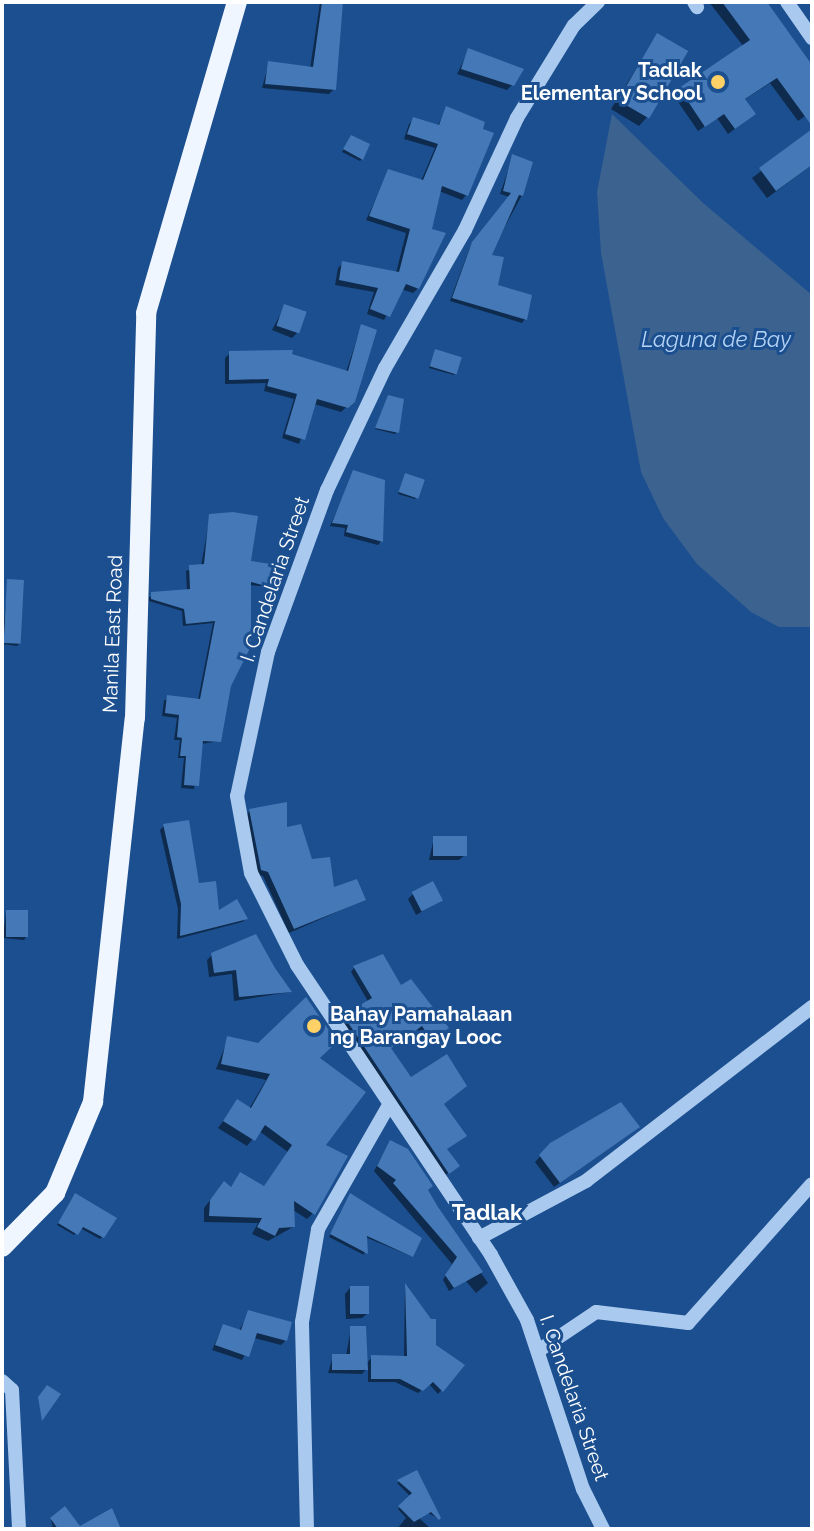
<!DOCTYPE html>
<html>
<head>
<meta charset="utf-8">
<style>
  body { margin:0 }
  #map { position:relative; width:814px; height:1531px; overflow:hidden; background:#1b4f8f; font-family:Raleway,sans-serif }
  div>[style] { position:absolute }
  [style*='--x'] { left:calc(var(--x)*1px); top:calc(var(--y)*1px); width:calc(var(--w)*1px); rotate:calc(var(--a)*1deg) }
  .water>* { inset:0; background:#3c6290 }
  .shadow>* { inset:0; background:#0007 }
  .building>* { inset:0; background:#4478b7; transform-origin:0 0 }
  .minor>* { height:14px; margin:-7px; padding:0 7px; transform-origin:7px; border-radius:7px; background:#a9c9ee }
  .major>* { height:20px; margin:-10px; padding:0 10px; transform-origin:10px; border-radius:10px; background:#f0f6ff }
  .dots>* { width:22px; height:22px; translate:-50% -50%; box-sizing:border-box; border:4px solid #1b4f8f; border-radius:50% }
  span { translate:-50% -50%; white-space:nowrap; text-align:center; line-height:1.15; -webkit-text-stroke:6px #1b4f8f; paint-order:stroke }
  .poi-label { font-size:20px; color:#fff; font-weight:700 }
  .right { translate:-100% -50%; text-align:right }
  .left { translate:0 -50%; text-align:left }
  .street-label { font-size:20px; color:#fff }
  .water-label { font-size:22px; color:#b5d3f5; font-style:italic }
  .neighbourhood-label { font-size:22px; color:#fff; font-weight:700 }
  .frame { position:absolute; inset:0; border:4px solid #fff; pointer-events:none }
</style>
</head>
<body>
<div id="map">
  <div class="water">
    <i style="clip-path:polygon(612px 114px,702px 202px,812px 295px,812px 627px,779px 627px,751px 612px,697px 564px,663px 518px,641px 472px,601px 253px,597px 192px)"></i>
  </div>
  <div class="shadow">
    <i style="clip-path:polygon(320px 2px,341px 2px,334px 89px,329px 94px,262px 88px,269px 63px,310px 69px)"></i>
    <i style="clip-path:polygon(709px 2px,762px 2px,812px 69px,812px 111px,798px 121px,770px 83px,744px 100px,747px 120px,728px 134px,717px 118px,698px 131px,674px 96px,744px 47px)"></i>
    <i style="clip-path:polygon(657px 36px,647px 117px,639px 126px,611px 109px)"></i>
    <i style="clip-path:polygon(469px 50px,512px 85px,507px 90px,457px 74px)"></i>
    <i style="clip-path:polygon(447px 108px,466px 195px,462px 200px,439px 191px,418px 288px,413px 293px,401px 289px,384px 320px,367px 314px,374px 292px,335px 285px,338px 268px,343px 263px,396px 273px,406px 233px,366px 220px,389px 172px,421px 181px,435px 148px,404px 139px,409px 124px,413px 120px,437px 127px)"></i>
    <i style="clip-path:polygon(812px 132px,812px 165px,767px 198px,752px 178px)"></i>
    <i style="clip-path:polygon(349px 140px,362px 159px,360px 161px,342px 152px)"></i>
    <i style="clip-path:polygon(513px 156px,522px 195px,489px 256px,496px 287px,525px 319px,522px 323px,450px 301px,470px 247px,510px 197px,500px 194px)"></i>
    <i style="clip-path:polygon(285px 306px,297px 333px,292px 338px,272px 330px)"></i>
    <i style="clip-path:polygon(361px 327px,353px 401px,341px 412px,314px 404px,299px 444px,282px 438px,294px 399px,264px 391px,266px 383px,225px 384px,225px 358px,230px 353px,289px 356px,346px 372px)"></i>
    <i style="clip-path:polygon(436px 351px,456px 373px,454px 375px,429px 368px)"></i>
    <i style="clip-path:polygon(387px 399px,397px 432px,395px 434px,375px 429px)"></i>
    <i style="clip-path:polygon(354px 473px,381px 541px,378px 545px,344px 536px,345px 528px,330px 526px)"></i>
    <i style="clip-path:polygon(405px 475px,417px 497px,415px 499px,398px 494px)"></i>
    <i style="clip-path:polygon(210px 516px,271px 587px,249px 585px,219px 741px,201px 744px,194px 789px,181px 788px,184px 758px,178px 758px,180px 740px,174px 740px,177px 718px,162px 716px,164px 700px,198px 700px,213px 623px,183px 626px,182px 611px,149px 601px,149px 597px,187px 592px,186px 571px,201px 566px)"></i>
    <i style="clip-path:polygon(8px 581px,19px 644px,17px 646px,2px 644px)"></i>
    <i style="clip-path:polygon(250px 811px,285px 830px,333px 889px,364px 900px,289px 933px,263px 876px,256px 874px,246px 815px)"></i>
    <i style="clip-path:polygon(164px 826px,218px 913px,246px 919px,242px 922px,177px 939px,178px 909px,160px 830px)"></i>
    <i style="clip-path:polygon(434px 838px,465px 855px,459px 860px,429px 860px)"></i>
    <i style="clip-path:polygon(413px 894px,441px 901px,416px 915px,408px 899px)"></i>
    <i style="clip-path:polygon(6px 912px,26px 937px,24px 940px,3px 938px)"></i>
    <i style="clip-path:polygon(213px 954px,290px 992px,234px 1001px,232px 974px,209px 977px,207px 960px)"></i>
    <i style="clip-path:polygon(354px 968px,400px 988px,443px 1031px,426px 1042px,417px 1029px,389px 1048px,410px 1079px,442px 1104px,445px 1150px,453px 1170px,444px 1176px,340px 1021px,369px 1003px,351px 972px)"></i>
    <i style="clip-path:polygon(228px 1039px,317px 1059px,313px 1213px,307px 1219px,293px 1210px,293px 1227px,268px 1241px,252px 1234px,258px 1223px,204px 1222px,204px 1208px,218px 1190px,230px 1188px,240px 1175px,263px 1188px,288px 1152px,259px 1131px,247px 1146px,218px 1128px,237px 1102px,249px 1109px,266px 1080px,216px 1069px)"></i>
    <i style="clip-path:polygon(632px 1132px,554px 1187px,535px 1162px,551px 1145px)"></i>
    <i style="clip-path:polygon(390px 1142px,488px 1283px,476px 1293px,466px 1281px,449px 1291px,443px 1280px,452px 1264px,374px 1171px)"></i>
    <i style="clip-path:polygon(73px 1197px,102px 1237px,100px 1239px,80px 1228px,74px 1235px,57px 1225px)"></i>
    <i style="clip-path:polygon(349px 1197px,411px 1256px,365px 1237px,364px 1255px,329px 1237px)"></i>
    <i style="clip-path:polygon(405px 1286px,430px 1321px,434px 1346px,462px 1366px,438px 1394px,429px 1384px,418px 1393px,395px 1382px,368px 1382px,368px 1367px,362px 1374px,328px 1373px,333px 1356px,346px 1356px,351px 1328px,366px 1364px,372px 1357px,404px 1358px)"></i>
    <i style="clip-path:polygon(350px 1288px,368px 1313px,362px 1318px,346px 1319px,345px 1294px)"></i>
    <i style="clip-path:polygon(249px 1312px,286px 1340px,281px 1345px,254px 1338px,242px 1360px,212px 1350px,223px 1326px,239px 1331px)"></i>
    <i style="clip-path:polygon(416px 1473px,438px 1518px,428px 1513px,419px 1518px,431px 1529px,397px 1529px,406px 1518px,398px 1509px,411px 1497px,397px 1483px)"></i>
    <i style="clip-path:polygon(51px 1520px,80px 1528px,115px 1529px,53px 1529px)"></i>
  </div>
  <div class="building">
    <i style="clip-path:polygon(322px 2px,343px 2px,336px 90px,265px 84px,268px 61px,313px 67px)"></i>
    <i style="clip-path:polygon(722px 2px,767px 2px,812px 65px,812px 126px,777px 78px,745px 99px,756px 114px,735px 129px,724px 114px,705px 127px,679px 88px,750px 40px)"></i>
    <i style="left:657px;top:33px;width:36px;height:78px;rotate:30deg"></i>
    <i style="clip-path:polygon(468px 48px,524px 69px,514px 86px,461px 69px)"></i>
    <i style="clip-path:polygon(446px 106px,485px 122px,483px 129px,494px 133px,468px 196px,442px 186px,432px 229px,446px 233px,419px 289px,406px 284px,390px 317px,370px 309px,378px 288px,339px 280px,342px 261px,399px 272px,410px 229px,369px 216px,388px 169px,423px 180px,438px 144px,407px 134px,413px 117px,439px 125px)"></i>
    <i style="clip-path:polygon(812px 129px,812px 165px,776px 191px,759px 168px)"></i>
    <i style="clip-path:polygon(351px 135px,370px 144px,363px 160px,343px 149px)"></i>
    <i style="clip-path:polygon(512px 154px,533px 162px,523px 196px,519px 195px,492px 255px,504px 257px,498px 285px,532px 295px,527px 320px,452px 298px,472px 242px,511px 193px,503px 191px)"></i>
    <i style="left:284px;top:304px;width:24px;height:23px;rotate:19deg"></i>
    <i style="clip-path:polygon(361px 324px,377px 330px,355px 402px,348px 408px,317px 399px,305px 440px,285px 434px,297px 394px,267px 386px,269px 379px,229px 380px,229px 351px,293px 350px,292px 354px,348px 371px)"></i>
    <i style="left:435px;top:349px;width:28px;height:18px;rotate:17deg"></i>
    <i style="clip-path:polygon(388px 395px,404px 399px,399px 433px,375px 428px)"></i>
    <i style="clip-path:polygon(353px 470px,385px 480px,383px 542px,346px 532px,348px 525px,332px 523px)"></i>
    <i style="left:405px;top:473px;width:21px;height:20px;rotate:19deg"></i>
    <i style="clip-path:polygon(233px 512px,258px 516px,251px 561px,278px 565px,273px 588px,251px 582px,251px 646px,231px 686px,221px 742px,203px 741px,199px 786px,184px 785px,186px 756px,180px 756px,182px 738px,177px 737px,179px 715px,165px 713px,167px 695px,200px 699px,215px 621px,186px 624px,184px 609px,151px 599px,151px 592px,190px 589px,189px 565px,204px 564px,209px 514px)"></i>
    <i style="left:7px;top:579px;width:17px;height:64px;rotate:3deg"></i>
    <i style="clip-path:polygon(287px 802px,287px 827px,301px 824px,312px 859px,330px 857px,334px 887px,357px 879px,366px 900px,294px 929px,268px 872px,261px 870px,249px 809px)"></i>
    <i style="clip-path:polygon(189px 820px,199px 883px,216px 881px,219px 910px,237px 899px,248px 919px,180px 936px,181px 904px,163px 824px)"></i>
    <i style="left:433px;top:836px;width:34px;height:20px"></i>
    <i style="left:433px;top:881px;width:22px;height:24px;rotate:63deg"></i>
    <i style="left:6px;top:910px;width:22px;height:27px"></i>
    <i style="clip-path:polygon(256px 934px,275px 968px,292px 992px,239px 997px,236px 970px,214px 973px,211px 953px)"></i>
    <i style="clip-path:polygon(383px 954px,401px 985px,411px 979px,449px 1028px,431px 1040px,422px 1026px,391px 1048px,411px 1077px,447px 1054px,467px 1086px,444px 1104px,467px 1136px,447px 1149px,460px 1166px,449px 1174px,343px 1015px,372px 998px,353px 966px)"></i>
    <i style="clip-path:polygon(306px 997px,337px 1042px,320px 1058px,366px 1092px,326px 1145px,348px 1156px,315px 1215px,294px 1201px,295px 1227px,279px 1228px,275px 1236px,257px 1227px,262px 1218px,209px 1216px,210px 1200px,224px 1181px,231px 1187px,240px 1172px,264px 1186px,292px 1145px,265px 1125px,255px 1141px,223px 1121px,237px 1099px,251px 1108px,270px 1074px,221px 1064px,227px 1036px,258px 1043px)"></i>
    <i style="clip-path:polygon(621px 1102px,640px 1127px,560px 1183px,539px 1155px,550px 1143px)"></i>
    <i style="clip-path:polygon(390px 1140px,408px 1149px,433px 1186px,428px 1190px,438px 1207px,483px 1272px,454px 1288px,445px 1275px,457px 1257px,393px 1183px,396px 1180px,377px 1166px)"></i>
    <i style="clip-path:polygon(75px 1193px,117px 1218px,104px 1238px,83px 1227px,78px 1235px,58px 1223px)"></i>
    <i style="clip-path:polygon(350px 1193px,422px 1238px,413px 1257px,367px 1236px,368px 1254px,330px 1234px)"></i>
    <i style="clip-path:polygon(405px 1283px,431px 1319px,436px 1319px,436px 1345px,465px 1365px,443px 1392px,433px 1382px,423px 1391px,400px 1379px,371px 1379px,371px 1355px,407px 1356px)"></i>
    <i style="left:350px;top:1286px;width:19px;height:28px"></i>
    <i style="clip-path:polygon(248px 1310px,292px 1322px,287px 1341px,257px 1333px,249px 1357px,215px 1345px,223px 1324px,241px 1330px)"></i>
    <i style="clip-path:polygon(350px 1326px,366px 1326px,368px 1370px,332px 1370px,332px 1354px,350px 1354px)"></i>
    <i style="clip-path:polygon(47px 1385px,61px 1394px,42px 1421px,38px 1397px)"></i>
    <i style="clip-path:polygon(417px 1470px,441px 1518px,439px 1520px,431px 1512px,414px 1522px,398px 1506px,412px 1493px,397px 1480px)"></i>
    <i style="clip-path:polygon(65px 1506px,80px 1526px,112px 1508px,121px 1529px,58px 1529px,50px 1518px)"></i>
  </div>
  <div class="minor">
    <i style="--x:598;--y:2;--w:33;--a:136"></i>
    <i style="--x:574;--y:25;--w:109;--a:121.5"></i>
    <i style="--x:517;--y:118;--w:123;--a:114.9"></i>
    <i style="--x:465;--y:230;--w:160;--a:120.1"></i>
    <i style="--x:385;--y:368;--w:135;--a:115.4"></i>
    <i style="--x:327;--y:490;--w:172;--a:110"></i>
    <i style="--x:268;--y:652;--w:147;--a:102.1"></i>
    <i style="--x:237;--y:796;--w:78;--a:79.7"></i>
    <i style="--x:251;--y:873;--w:103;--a:63.4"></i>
    <i style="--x:297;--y:965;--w:349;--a:56.2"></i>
    <i style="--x:491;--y:1255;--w:74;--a:61"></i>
    <i style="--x:527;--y:1320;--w:178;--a:71.7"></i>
    <i style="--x:583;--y:1489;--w:45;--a:63.4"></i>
    <i style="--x:694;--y:2;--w:6;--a:59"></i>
    <i style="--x:787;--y:2;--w:44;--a:55.2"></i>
    <i style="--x:479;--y:1238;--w:121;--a:-28"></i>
    <i style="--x:586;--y:1181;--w:285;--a:-37.6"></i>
    <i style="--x:538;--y:1351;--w:70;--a:-33.9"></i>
    <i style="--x:596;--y:1312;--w:93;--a:6.8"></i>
    <i style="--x:688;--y:1323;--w:186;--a:-48.3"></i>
    <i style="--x:2;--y:1381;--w:13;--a:42"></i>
    <i style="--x:12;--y:1390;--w:139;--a:87.1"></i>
    <i style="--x:307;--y:1529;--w:207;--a:-91.4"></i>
    <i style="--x:302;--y:1322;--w:94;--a:-80.2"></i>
    <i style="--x:318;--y:1229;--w:141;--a:-60.2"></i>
  </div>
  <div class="major">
    <i style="--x:2;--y:1247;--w:76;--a:-45.5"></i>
    <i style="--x:55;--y:1193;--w:99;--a:-67.3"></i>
    <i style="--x:93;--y:1102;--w:386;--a:-83.8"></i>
    <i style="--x:135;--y:718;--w:405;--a:-88.4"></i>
    <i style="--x:146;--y:313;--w:324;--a:-73.7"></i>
  </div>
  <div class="dots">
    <i style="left:718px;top:82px;background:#ffd166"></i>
    <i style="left:314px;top:1026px;background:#ffd166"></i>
  </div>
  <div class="poi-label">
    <span class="right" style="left:702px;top:82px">Tadlak<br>Elementary School</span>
    <span class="left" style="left:330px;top:1026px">Bahay Pamahalaan<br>ng Barangay Looc</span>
  </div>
  <div class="street-label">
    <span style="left:275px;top:579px;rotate:-71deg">I. Candelaria Street</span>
    <span style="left:113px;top:634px;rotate:-88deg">Manila East Road</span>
    <span style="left:574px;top:1398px;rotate:71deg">I. Candelaria Street</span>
  </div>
  <div class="water-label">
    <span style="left:716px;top:340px">Laguna de Bay</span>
  </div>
  <div class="neighbourhood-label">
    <span style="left:487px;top:1213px">Tadlak</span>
  </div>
  <div class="frame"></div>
</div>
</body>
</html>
